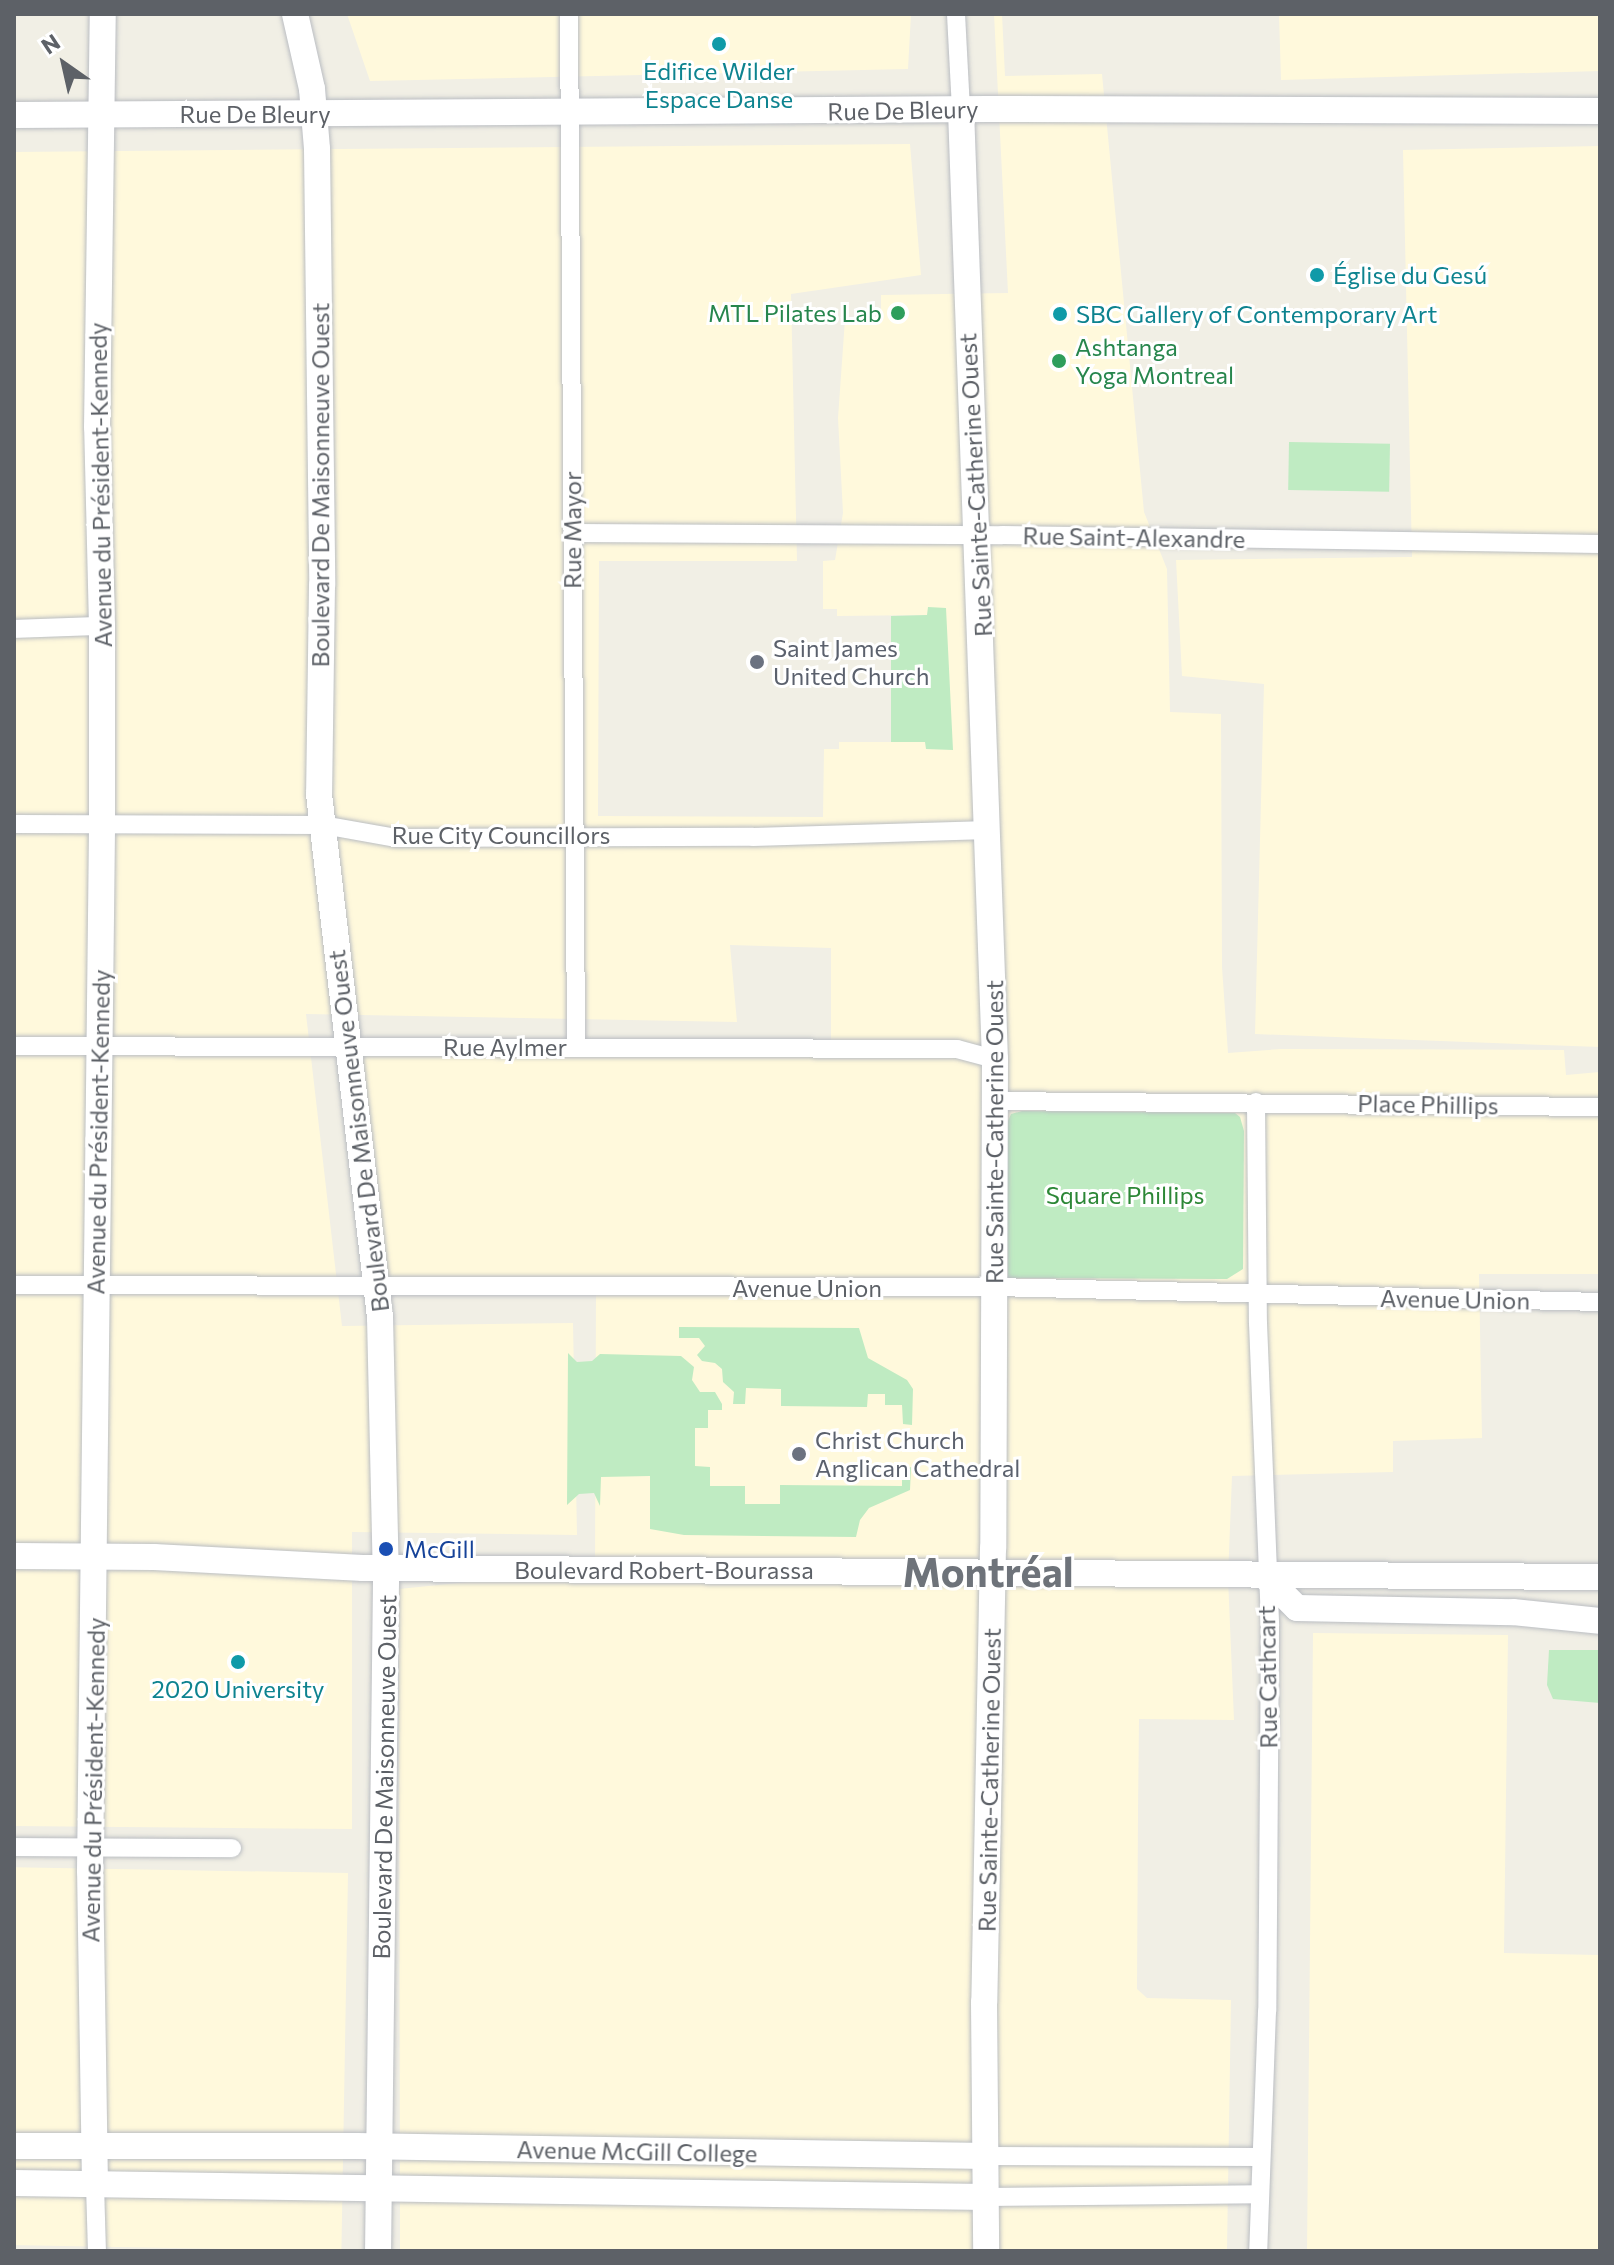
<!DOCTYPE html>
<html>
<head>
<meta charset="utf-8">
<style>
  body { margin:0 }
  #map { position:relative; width:1614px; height:2265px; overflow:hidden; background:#f1efe5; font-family:Commissioner,sans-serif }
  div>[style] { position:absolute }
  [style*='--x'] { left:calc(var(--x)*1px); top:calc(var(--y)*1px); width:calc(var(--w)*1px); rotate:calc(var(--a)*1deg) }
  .commercial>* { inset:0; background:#fff9dc; transform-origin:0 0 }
  .green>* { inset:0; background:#bfebc2; transform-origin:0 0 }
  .roads { filter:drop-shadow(0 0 2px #babdc2) drop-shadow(0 0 2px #babdc2) }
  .street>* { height:18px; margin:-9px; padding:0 9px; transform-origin:9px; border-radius:9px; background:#fff }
  .secondary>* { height:26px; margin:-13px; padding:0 13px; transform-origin:13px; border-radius:13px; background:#fff }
  .dots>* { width:22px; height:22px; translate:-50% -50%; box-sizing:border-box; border:4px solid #fff; border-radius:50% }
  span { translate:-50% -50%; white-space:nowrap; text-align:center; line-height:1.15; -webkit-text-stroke:6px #fff; paint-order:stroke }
  .culture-label { font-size:24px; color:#0d838f }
  .left { translate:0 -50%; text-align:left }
  .street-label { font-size:24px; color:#5d6167 }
  .leisure-label { font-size:24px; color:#27864d }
  .right { translate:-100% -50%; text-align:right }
  .worship-label { font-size:24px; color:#5b616d }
  .park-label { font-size:24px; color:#2c8736 }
  .transit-label { font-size:24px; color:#164399 }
  .town-label { font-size:40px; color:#6e737a; font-weight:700 }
  .frame { position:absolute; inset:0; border:16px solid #5d6167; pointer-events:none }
  .north { position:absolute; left:24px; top:24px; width:80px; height:80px; -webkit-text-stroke:6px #fff; paint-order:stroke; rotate:326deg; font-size:22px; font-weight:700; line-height:32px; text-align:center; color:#5d6167 }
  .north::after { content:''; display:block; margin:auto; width:28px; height:36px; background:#5d6167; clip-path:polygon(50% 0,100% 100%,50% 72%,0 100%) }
</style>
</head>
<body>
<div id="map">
  <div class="commercial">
    <i style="clip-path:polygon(347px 14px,911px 14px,908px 69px,370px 81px)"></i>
    <i style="clip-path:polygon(994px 14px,1002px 14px,1005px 76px,1102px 74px,1144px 512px,1167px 569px,1170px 712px,1221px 714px,1222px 967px,1228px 1053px,1281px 1049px,1564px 1050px,1566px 1075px,1600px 1072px,1600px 1274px,1479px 1274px,1482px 1438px,1393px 1441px,1393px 1472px,1232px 1476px,1228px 1578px,1234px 1720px,1139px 1719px,1138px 1812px,1137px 1989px,1147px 1998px,1231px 2000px,1227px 2251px,400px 2251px,399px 1589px,595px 1569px,596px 1287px,378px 1286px,348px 1045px,831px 1048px,831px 948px,730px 945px,737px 1022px,306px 1014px,342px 1326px,573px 1323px,577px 1535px,352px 1532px,352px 1829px,14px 1826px,14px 152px,910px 144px,921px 275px,791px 294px,797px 561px,599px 561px,598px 816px,823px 817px,824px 749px,839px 749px,839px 742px,925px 742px,928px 615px,837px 616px,837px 609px,823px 609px,823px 561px,835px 560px,843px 513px,838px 418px,845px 319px,881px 317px,881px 295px,1008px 293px)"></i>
    <i style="clip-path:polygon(1279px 14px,1600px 14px,1600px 71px,1281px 80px)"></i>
    <i style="clip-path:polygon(1600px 146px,1600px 1047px,1255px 1034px,1264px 684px,1182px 676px,1176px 560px,1412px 557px,1403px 150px)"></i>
    <i style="clip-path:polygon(1313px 1633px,1508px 1635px,1504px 1953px,1600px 1955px,1600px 2251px,1307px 2251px)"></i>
    <i style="left:348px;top:1873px;width:378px;height:334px;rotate:91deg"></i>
  </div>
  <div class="green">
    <i style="left:1289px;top:442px;width:101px;height:48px;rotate:1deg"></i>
    <i style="clip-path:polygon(928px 607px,946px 608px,953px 750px,926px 749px,925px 742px,891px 742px,891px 616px,927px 615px)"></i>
    <i style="clip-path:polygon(1022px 1111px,1235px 1113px,1240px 1117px,1244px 1131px,1243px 1269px,1227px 1279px,1008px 1278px,1005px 1128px,1011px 1114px)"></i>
    <i style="clip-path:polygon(679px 1327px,859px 1328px,868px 1358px,907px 1380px,913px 1389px,912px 1425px,903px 1424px,902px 1405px,885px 1405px,885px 1394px,868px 1394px,867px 1407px,781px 1406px,781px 1389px,746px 1388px,745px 1404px,733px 1404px,734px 1392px,723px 1382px,722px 1369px,715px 1363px,702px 1361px,697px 1355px,705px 1346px,699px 1338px,679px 1338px)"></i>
    <i style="clip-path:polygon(568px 1353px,577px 1362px,592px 1361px,600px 1354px,681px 1356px,694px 1367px,692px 1380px,700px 1392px,715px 1392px,722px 1404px,722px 1410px,708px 1410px,708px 1428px,695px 1428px,695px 1466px,710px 1467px,710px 1486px,745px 1486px,745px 1504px,780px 1504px,780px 1485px,902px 1486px,902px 1471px,911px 1467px,910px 1490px,869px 1508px,860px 1520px,856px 1537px,684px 1535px,650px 1529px,650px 1476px,601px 1477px,600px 1506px,594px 1493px,579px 1494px,567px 1505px)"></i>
    <i style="clip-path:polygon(1549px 1650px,1600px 1650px,1600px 1703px,1553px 1699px,1547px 1685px)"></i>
  </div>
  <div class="roads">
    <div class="street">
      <i style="--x:569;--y:14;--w:1033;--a:89.61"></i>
      <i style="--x:956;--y:14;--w:96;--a:87"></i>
      <i style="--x:572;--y:533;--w:430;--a:0.3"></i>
      <i style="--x:1002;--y:535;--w:598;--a:0.86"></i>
      <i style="--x:14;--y:629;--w:88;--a:-2"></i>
      <i style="--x:14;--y:824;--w:309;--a:0.2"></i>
      <i style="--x:323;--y:825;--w:75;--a:10"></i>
      <i style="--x:397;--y:838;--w:356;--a:-0.2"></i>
      <i style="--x:753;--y:837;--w:236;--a:-1.7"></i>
      <i style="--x:14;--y:1046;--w:943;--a:0.18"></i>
      <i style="--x:957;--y:1049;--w:39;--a:15"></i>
      <i style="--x:995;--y:1101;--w:605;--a:0.57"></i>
      <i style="--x:1256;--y:1102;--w:221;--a:89.5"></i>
      <i style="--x:1258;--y:1323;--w:303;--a:87.7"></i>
      <i style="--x:1270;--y:1626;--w:385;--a:90.4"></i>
      <i style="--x:1267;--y:2011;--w:240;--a:92.1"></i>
      <i style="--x:14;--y:1285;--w:981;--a:0.12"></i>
      <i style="--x:995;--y:1287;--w:605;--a:1.42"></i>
      <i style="--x:14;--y:1847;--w:218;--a:0.3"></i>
      <i style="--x:987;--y:2156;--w:274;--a:0.2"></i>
      <i style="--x:95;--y:2185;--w:66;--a:88.3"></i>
      <i style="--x:986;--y:2197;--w:273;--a:-0.6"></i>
    </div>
    <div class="secondary">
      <i style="--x:295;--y:14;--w:77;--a:77.2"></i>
      <i style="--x:312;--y:89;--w:60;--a:85.2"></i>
      <i style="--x:317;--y:149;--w:436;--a:89.3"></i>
      <i style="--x:322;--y:585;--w:209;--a:90.8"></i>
      <i style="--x:319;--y:794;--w:527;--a:83.35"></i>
      <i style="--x:380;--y:1317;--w:264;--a:88.7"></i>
      <i style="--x:386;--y:1581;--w:670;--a:90.68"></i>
      <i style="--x:961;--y:110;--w:950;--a:87.95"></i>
      <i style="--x:995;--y:1059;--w:489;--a:90.2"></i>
      <i style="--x:993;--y:1548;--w:454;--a:91.1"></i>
      <i style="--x:984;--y:2002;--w:249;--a:89.5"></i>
      <i style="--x:14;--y:115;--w:973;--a:-0.35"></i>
      <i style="--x:987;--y:109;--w:613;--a:0.19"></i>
      <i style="--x:14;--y:1556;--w:140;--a:0.4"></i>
      <i style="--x:154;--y:1557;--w:209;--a:3"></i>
      <i style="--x:363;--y:1568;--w:1237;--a:0.42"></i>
      <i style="--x:1265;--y:1576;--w:45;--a:45"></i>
      <i style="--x:1297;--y:1608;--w:216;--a:1.1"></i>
      <i style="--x:1513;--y:1612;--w:87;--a:5.9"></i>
      <i style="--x:14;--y:2146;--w:342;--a:0"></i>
      <i style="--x:356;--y:2146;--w:631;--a:0.91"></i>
      <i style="--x:14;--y:2183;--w:972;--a:0.83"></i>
      <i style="--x:95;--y:2185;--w:314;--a:-90.9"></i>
      <i style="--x:90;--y:1871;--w:1047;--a:-89.34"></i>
      <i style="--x:102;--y:824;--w:198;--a:-90"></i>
      <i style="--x:102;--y:626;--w:199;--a:-91.4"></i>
      <i style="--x:97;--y:427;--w:413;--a:-89.2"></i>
    </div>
  </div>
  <div class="dots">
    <i style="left:719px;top:44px;background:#0f9aa8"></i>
    <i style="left:1317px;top:275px;background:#0f9aa8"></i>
    <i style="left:898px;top:313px;background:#2e9e5b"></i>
    <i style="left:1060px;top:314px;background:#0f9aa8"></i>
    <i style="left:1059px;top:361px;background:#2e9e5b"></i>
    <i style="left:757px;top:662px;background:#6b7280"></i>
    <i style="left:799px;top:1454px;background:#6b7280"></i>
    <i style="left:386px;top:1549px;background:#1a4fb4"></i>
    <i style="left:238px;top:1662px;background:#0f9aa8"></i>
  </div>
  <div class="culture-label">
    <span style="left:719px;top:85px">Edifice Wilder<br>Espace Danse</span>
    <span class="left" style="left:1333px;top:275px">Église du Gesú</span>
    <span class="left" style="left:1076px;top:314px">SBC Gallery of Contemporary Art</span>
    <span style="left:238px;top:1689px">2020 University</span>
  </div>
  <div class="street-label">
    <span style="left:903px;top:110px;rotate:-1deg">Rue De Bleury</span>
    <span style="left:255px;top:114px">Rue De Bleury</span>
    <span style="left:100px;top:485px;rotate:-91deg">Avenue du Président-Kennedy</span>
    <span style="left:320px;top:485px;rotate:-90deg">Boulevard De Maisonneuve Ouest</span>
    <span style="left:975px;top:485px;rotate:-93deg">Rue Sainte-Catherine Ouest</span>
    <span style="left:572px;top:530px;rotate:-90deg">Rue Mayor</span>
    <span style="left:1134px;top:537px;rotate:1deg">Rue Saint-Alexandre</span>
    <span style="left:501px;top:835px">Rue City Councillors</span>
    <span style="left:505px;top:1047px">Rue Aylmer</span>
    <span style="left:1428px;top:1104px;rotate:1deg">Place Phillips</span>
    <span style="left:358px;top:1131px;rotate:-97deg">Boulevard De Maisonneuve Ouest</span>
    <span style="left:98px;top:1132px;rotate:-89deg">Avenue du Président-Kennedy</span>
    <span style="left:994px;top:1132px;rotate:-90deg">Rue Sainte-Catherine Ouest</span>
    <span style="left:807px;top:1288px">Avenue Union</span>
    <span style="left:1455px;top:1299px;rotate:1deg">Avenue Union</span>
    <span style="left:664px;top:1570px">Boulevard Robert-Bourassa</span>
    <span style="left:1267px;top:1677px;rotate:-91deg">Rue Cathcart</span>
    <span style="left:384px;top:1777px;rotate:-89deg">Boulevard De Maisonneuve Ouest</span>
    <span style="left:93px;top:1780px;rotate:-89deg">Avenue du Président-Kennedy</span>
    <span style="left:989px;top:1780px;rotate:-89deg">Rue Sainte-Catherine Ouest</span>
    <span style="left:637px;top:2151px;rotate:1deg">Avenue McGill College</span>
  </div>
  <div class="leisure-label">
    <span class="right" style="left:882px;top:313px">MTL Pilates Lab</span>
    <span class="left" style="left:1075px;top:361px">Ashtanga<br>Yoga Montreal</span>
  </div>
  <div class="worship-label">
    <span class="left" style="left:773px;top:662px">Saint James<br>United Church</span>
    <span class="left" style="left:815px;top:1454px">Christ Church<br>Anglican Cathedral</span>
  </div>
  <div class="park-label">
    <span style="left:1125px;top:1195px">Square Phillips</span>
  </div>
  <div class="transit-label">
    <span class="left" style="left:404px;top:1549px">McGill</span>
  </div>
  <div class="town-label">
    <span style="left:988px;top:1571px">Montréal</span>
  </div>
  <div class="frame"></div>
  <div class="north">N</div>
</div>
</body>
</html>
